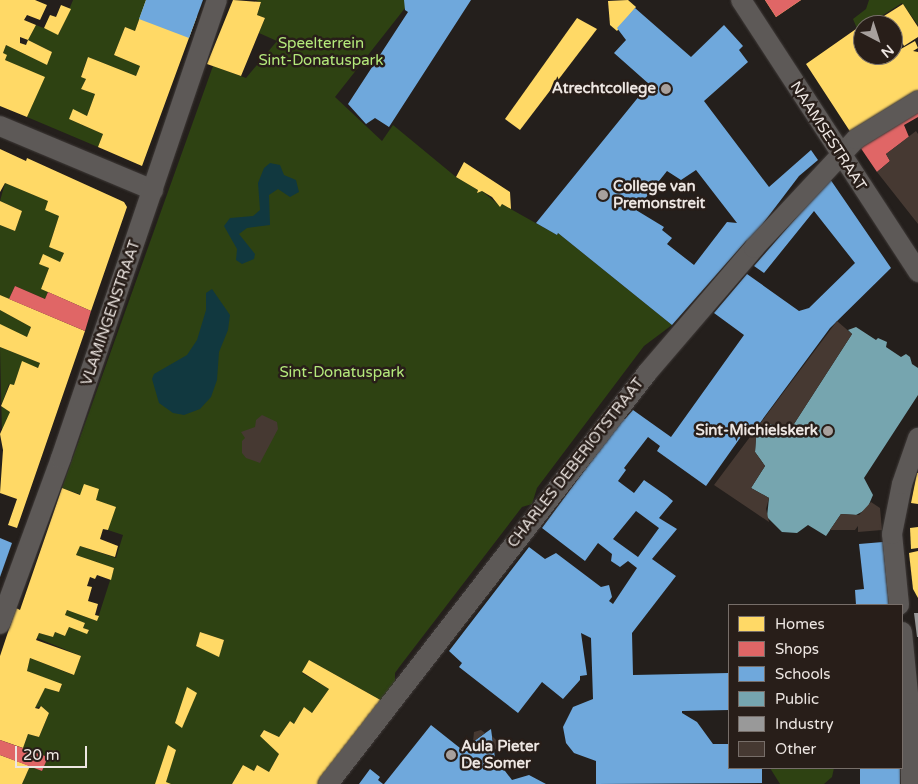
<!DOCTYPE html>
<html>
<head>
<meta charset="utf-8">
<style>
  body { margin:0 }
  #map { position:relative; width:918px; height:784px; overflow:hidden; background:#241f1c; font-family:"Varela Round",sans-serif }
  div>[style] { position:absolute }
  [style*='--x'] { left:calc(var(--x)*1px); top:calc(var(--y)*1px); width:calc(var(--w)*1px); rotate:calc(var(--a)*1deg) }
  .green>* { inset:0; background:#2e4212 }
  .water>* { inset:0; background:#11383f }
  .homes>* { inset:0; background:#ffd966 }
  .shops>* { inset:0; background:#e06666 }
  .schools>* { inset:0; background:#6fa8dc; transform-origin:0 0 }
  .public>* { inset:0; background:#76a5af }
  .industry>* { inset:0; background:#999 }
  .building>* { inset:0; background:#463932 }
  .roads { filter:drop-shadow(0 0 1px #3e3937) drop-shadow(0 0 1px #3e3937) }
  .street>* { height:20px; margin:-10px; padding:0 10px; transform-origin:10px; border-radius:10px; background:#5d5957 }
  .dots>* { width:14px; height:14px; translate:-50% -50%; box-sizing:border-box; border:2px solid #281e19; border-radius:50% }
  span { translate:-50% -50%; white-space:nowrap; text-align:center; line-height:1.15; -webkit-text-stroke:5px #281e19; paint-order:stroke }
  .park-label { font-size:15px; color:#b4e97b }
  .poi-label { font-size:15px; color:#ede6e2; font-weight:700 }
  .right { translate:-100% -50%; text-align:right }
  .left { translate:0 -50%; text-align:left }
  .street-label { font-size:15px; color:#ede6e2 }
  .legend { position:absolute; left:728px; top:604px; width:175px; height:165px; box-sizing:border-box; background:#281e19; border:1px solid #776e69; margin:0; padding:6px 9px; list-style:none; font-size:15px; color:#ede6e2 }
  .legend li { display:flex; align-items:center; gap:10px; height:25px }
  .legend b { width:25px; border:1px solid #776e69 }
  .north { position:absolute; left:853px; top:15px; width:50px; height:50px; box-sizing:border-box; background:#281e19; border:1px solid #776e69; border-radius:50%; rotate:140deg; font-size:14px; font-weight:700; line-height:20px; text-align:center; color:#ede6e2 }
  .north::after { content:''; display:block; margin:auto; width:18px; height:22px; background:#a7a09d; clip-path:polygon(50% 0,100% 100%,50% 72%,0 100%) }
  .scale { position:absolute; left:15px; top:746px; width:72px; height:22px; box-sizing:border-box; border:2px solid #ede6e2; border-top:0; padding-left:6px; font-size:15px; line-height:18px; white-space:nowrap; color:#ede6e2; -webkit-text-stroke:4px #281e19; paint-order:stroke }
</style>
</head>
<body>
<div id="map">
  <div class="green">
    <i style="clip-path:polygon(73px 0,146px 0,135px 31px,125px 27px,114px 55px,140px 66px,136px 76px,88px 57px,81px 76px,86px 79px,81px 89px,95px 94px,87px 116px,73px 110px,69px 119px,103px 134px,98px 147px,27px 117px,44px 77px,5px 60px,3px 53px,6px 45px,47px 65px,52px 52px,28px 40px,36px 25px,59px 34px)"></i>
    <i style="clip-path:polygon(evenodd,256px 0,405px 0,409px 3px,335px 97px,382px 141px,393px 125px,456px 177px,478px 190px,477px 193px,482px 191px,500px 206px,502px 204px,557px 235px,558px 233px,672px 325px,644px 346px,537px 488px,532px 504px,522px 507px,400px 666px,395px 673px,395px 684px,384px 702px,309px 660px,302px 673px,329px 689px,312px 713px,304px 707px,294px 724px,290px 721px,279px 737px,264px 730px,260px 735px,279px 754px,269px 772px,257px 765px,254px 771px,243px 765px,232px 784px,22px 784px,30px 766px,42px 771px,48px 757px,23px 748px,28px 734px,39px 737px,49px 713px,41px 706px,35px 708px,45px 688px,59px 692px,62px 685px,27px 671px,30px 658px,73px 675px,81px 656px,37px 638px,39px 633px,53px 637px,55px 632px,65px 636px,69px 627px,88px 633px,89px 630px,83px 628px,85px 623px,65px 615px,67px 610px,97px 621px,114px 568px,76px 555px,80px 546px,116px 558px,123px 535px,108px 530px,115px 507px,62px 488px,213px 66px,246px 78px,277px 41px,259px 33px,265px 18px,257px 15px,261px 3px,256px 0,200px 632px,224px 640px,219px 656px,196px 646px,200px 632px)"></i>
    <i style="clip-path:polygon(869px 0,918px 0,918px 25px,902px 3px,858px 31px,853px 19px,866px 9px)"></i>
    <i style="clip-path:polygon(5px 183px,56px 204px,53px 213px,59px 216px,49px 247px,64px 253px,60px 262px,43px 255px,39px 263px,49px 268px,41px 289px,48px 292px,45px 299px,15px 286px,9px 299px,0 295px,0 225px,15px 231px,22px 211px,0 201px)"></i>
    <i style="clip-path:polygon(0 310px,31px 327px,27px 337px,0 325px)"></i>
    <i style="clip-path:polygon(0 347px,40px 363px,38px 368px,22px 362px,14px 385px,9px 384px,1px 406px,10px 412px,2px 435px)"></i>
    <i style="clip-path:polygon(770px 768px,834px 768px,832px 777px,824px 784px,780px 784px)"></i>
  </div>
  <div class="water">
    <i style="clip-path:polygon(270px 163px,280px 165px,284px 175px,296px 180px,299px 192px,290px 197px,278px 189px,269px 195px,270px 225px,247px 228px,239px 234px,255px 254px,254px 259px,242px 264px,236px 260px,237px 249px,224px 226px,230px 218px,253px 216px,260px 210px,258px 183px,264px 168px)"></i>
    <i style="clip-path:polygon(212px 289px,230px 315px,228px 330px,219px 352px,217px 380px,211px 397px,200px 409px,184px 415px,173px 413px,159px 403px,152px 379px,154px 374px,187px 355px,197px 340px,206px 310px,206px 293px)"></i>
  </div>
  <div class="homes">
    <i style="clip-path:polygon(0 0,35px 0,47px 5px,40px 20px,27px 15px,24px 20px,36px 25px,28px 40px,20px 37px,20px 43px,26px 45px,28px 40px,52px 52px,47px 65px,6px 45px,3px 53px,7px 55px,5px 60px,45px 77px,27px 117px,0 106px)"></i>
    <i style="clip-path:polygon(146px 0,197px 16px,142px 166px,98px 147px,103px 134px,69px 119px,73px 109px,87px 116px,95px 94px,81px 89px,86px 79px,81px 77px,88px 57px,136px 76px,140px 66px,114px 55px,125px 27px,135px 31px)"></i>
    <i style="clip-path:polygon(233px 0,261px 2px,257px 15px,265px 18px,241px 76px,207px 64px)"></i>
    <i style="clip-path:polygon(628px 0,636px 7px,617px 31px,610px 25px,608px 1px)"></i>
    <i style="clip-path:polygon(765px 0,801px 0,776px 17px)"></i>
    <i style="clip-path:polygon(903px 4px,918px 27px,918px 37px,904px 46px,893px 25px,884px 16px)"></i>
    <i style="clip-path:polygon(61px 5px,71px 9px,58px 35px,44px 28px,50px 15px,56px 17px)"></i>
    <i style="clip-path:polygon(577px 18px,597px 29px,520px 130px,505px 119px)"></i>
    <i style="clip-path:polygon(856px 29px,863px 39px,863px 55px,874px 55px,871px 57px,876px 63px,915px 41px,918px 48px,913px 51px,918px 52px,918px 96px,853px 136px,806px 64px)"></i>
    <i style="clip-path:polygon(0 149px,26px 161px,27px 158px,124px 202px,127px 207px,91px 311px,41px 289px,49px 268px,39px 264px,43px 254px,60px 262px,64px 253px,49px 247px,59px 216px,45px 210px,48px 201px,5px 183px,0 192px)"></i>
    <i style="clip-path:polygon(464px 162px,510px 192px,511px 209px,502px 204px,500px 207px,492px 197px,482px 191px,477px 193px,478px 190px,456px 177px)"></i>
    <i style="clip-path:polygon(0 201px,22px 211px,15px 231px,0 225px)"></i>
    <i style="clip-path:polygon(0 295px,85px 331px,17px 528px,8px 525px,17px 499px,0 493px,3px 450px,0 434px,10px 412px,1px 406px,10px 384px,14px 385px,22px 361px,38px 368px,40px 363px,0 347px,0 324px,27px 337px,31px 327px,0 310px)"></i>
    <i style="clip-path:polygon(918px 473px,918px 504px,911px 503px,917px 473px)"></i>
    <i style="clip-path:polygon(84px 484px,99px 489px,96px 500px,116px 507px,108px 530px,103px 529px,100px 539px,118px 546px,115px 557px,80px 546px,76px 555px,114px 568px,111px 580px,97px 575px,95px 579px,90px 577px,87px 586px,92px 587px,88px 601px,98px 604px,95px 615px,99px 616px,97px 621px,67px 610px,65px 615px,85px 623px,83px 628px,89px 630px,87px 634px,69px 627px,65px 636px,55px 632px,53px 637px,39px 633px,36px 640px,81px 656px,74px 675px,30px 658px,27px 671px,62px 684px,59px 692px,45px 688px,35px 708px,39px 709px,41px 706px,49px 713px,39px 737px,28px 734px,23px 748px,0 740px,0 656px,16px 608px,20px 610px,62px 488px,80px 495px)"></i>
    <i style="clip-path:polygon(918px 527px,918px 548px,911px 549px,910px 528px)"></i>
    <i style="clip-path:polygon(918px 551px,918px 598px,913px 589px,909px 553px)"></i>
    <i style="clip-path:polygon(200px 632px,224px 640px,219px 657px,196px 646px)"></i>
    <i style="clip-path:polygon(309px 660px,384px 702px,319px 784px,232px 784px,243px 765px,254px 771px,257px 765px,269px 772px,279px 754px,260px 736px,264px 730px,279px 737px,290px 721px,294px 724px,304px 707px,312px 713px,329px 689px,302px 672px)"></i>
    <i style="clip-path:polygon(187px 687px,197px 693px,182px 728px,175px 723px)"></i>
    <i style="clip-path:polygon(168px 745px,176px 750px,166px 782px,171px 784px,155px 784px)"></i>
    <i style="clip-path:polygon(0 755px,30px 766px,22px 784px,0 784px)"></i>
  </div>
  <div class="shops">
    <i style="clip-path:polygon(765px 0,801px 0,776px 17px)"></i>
    <i style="clip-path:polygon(918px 108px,918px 117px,904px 125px,909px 137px,886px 154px,890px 161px,877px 172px,858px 144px)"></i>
    <i style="clip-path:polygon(15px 286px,45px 299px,48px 292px,91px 311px,85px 331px,9px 299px)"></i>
    <i style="clip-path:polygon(0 740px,48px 757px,42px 771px,0 755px)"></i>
  </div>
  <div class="schools">
    <i style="clip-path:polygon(146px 0,203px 0,189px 38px,139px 19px)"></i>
    <i style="clip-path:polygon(404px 0,471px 0,389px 127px,375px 118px,366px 124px,348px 104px,408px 12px,405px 10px)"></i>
    <i style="clip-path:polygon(evenodd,635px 8px,691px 57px,724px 25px,743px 46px,739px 50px,748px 62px,704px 101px,769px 187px,811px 150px,818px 160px,799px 176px,752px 238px,746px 241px,672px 325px,558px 233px,557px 235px,536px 223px,649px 84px,614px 53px,626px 40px,617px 28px,635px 8px,696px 170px,737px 223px,727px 222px,694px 265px,667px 244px,672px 238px,662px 230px,664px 227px,636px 210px,667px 171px,681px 180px,696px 170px)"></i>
    <i style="clip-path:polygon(evenodd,830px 179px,891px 268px,830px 328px,751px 435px,745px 431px,706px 486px,657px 451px,660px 446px,648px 437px,624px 468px,626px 470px,618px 481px,634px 493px,644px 480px,667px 496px,673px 501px,659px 518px,677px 529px,652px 559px,676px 576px,632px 633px,633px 675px,729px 673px,729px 710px,682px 711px,682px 713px,697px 722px,713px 744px,729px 744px,729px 768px,762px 768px,762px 783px,596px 784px,596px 761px,574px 753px,566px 743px,563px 727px,573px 707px,593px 699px,591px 638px,581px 633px,587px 675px,580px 676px,580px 680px,563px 699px,542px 682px,518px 713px,459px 667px,462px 663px,449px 651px,529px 547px,545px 559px,556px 553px,601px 587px,609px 585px,612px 597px,609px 601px,613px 604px,637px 568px,628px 561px,620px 567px,611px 561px,612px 554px,598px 543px,585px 561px,542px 528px,623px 418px,625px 419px,633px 410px,671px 437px,744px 335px,714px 313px,747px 274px,799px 311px,809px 308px,855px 263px,814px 211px,764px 273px,754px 266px,830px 179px,636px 511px,659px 528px,638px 557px,613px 539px,636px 511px)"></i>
    <i style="clip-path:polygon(0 538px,12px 543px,0 577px)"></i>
    <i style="clip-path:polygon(883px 542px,889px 605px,856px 605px,855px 590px,864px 589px,859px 544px)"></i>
    <i style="clip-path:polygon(431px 725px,465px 752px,467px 746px,491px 729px,495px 758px,512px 780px,529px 775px,546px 784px,384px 784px)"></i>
    <i style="left:860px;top:768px;width:40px;height:16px"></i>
    <i style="clip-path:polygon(370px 769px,380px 777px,378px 780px,383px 784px,359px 784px)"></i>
  </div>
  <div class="public">
    <i style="clip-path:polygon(856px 327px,876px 340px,878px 338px,887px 342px,886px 347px,901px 357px,906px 354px,910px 357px,912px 364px,918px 368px,918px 395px,864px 478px,873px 495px,867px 509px,856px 515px,841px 514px,826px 536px,808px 525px,797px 533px,782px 532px,767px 517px,769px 498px,751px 488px,765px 466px,755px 452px,756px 437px,770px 424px,792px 427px,852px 334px,848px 330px)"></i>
  </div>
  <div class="industry">
    <i style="clip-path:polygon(914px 613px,918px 613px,918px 637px,917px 637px)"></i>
  </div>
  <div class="building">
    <i style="clip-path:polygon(916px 131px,918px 134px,918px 224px,877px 172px,890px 161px,886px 154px)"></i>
    <i style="clip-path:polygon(837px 321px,852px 334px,792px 427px,770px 424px,756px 437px,755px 452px,765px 466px,751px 488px,769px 498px,766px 509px,769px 522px,714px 485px)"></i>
    <i style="clip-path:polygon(262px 415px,277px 422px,278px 429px,260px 463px,246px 458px,242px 453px,242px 441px,245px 438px,241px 432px,255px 427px,256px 420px)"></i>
    <i style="clip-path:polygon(871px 502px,880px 508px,882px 530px,858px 532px,858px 526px,855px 530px,830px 530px,841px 514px,859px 515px)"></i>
    <i style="clip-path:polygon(481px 730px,485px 733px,473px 742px,474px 732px)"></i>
    <i style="clip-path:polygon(492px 736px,500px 744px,494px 751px)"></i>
  </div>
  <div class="roads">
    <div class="street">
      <i style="--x:741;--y:0;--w:325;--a:56.9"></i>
      <i style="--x:0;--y:126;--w:166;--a:22.7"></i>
      <i style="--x:899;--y:605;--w:71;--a:-95.6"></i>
      <i style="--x:892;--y:534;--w:51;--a:-78.7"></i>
      <i style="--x:902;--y:484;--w:49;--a:-70.8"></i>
      <i style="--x:0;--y:624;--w:177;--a:-69.8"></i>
      <i style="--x:61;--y:458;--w:484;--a:-71.2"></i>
      <i style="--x:902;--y:632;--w:81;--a:84.4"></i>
      <i style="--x:910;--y:713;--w:71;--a:89.2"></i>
      <i style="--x:328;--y:784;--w:520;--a:-52.18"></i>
      <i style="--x:647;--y:373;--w:165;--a:-49.4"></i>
      <i style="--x:754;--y:248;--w:149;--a:-46.9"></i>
      <i style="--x:856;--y:139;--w:73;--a:-31.5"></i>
    </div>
  </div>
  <div class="dots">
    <i style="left:666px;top:89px;background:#a7a09d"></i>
    <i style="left:603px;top:195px;background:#a7a09d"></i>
    <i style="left:828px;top:431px;background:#a7a09d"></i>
    <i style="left:451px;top:755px;background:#a7a09d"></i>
  </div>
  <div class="park-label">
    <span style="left:321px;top:52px">Speelterrein<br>Sint-Donatuspark</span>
    <span style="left:342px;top:373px">Sint-Donatuspark</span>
  </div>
  <div class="poi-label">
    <span class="right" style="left:656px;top:89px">Atrechtcollege</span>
    <span class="left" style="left:613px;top:195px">College van<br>Premonstreit</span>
    <span class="right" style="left:818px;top:431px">Sint-Michielskerk</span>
    <span class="left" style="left:461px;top:755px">Aula Pieter<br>De Somer</span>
  </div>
  <div class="street-label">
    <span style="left:828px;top:136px;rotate:57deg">NAAMSESTRAAT</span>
    <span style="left:111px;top:313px;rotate:-71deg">VLAMINGENSTRAAT</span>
    <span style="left:576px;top:463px;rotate:-52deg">CHARLES DEBERIOTSTRAAT</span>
  </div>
  <ul class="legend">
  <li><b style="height:14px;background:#ffd966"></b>Homes</li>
  <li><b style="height:14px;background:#e06666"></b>Shops</li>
  <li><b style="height:14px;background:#6fa8dc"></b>Schools</li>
  <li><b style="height:14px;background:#76a5af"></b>Public</li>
  <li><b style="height:14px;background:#999"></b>Industry</li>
  <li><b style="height:14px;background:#463932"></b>Other</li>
  </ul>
  <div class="north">N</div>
  <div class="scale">20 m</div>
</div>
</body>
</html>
